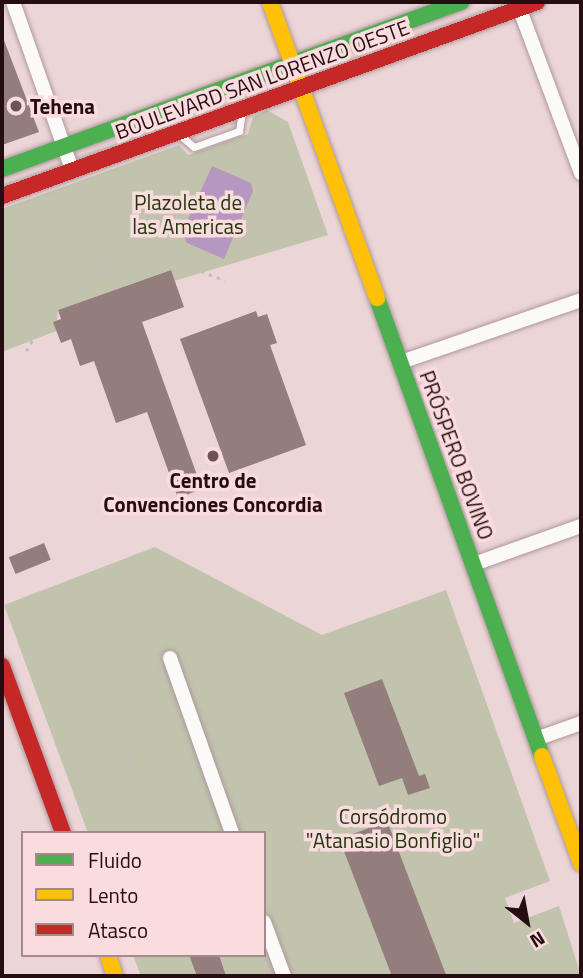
<!DOCTYPE html>
<html>
<head>
<meta charset="utf-8">
<style>
  body { margin:0 }
  #map { position:relative; width:583px; height:978px; overflow:hidden; background:#ecd5d7; font-family:"Titillium Web",sans-serif }
  div>[style] { position:absolute }
  [style*='--x'] { left:calc(var(--x)*1px); top:calc(var(--y)*1px); width:calc(var(--w)*1px); rotate:calc(var(--a)*1deg) }
  .green>* { inset:0; background:#c1c3ad }
  .water>* { inset:0; background:#b597bf }
  .building>* { inset:0; background:#937e7d; transform-origin:0 0 }
  .path>* { height:2.5px; margin-top:-1.25px; transform-origin:0; background:repeating-linear-gradient(90deg,#c5bdbd 0 3.5px,transparent 0 8.5px) }
  .roads { filter:drop-shadow(0 0 2px #ad979a) drop-shadow(0 0 2px #ad979a) }
  .lane>* { height:7px; margin:-3.5px; padding:0 3.5px; transform-origin:3.5px; border-radius:3.5px; background:#fcf9f9 }
  .street>* { height:14px; margin:-7px; padding:0 7px; transform-origin:7px; border-radius:7px; background:#fcf9f9 }
  .fast>* { height:16px; margin:-8px; padding:0 8px; transform-origin:8px; border-radius:8px; background:#4caf50 }
  .slow>* { height:16px; margin:-8px; padding:0 8px; transform-origin:8px; border-radius:8px; background:#ffc107 }
  .jam>* { height:16px; margin:-8px; padding:0 8px; transform-origin:8px; border-radius:8px; background:#c62828 }
  .dots>* { width:19px; height:19px; translate:-50% -50%; box-sizing:border-box; border:4px solid #fadcdf; border-radius:50% }
  span { translate:-50% -50%; white-space:nowrap; text-align:center; line-height:1.15; -webkit-text-stroke:7px #fadcdf; paint-order:stroke }
  .street-label { font-size:21px; color:#250d11 }
  .poi-label { font-size:21px; color:#250d11; font-weight:700 }
  .left { translate:0 -50%; text-align:left }
  .park-label { font-size:21px; color:#23380c }
  .frame { position:absolute; inset:0; border:4px solid #250d11; pointer-events:none }
  .legend { position:absolute; left:21px; top:831px; width:245px; height:126px; box-sizing:border-box; background:#fadcdf; border:2px solid #a5898d; margin:0; padding:9px 12px; list-style:none; font-size:21px; color:#250d11 }
  .legend li { display:flex; align-items:center; gap:14px; height:35px }
  .legend b { width:35px; border:2px solid #a5898d }
  .north { position:absolute; left:492px; top:887px; width:70px; height:70px; -webkit-text-stroke:5px #fadcdf; paint-order:stroke; rotate:149deg; font-size:19px; font-weight:700; line-height:28px; text-align:center; color:#250d11 }
  .north::after { content:''; display:block; margin:auto; width:24px; height:32px; background:#250d11; clip-path:polygon(50% 0,100% 100%,50% 72%,0 100%) }
</style>
</head>
<body>
<div id="map">
  <div class="green">
    <i style="clip-path:polygon(267px 110px,288px 122px,328px 235px,174px 281px,170px 270px,58px 310px,56px 331px,2px 352px,2px 209px,179px 145px,188px 155px,248px 134px,253px 117px)"></i>
    <i style="clip-path:polygon(155px 547px,322px 635px,446px 590px,550px 881px,505px 898px,514px 923px,559px 906px,581px 976px,141px 976px,133px 955px,264px 955px,264px 833px,88px 833px,4px 605px)"></i>
  </div>
  <div class="water">
    <i style="clip-path:polygon(212px 166px,251px 183px,253px 191px,224px 259px,187px 243px,182px 233px)"></i>
  </div>
  <div class="building">
    <i style="clip-path:polygon(2px 35px,39px 132px,2px 145px)"></i>
    <i style="clip-path:polygon(171px 270px,184px 307px,142px 322px,202px 489px,178px 498px,147px 412px,116px 423px,94px 361px,80px 366px,71px 339px,61px 343px,53px 322px,61px 319px,58px 310px)"></i>
    <i style="clip-path:polygon(256px 311px,258px 317px,267px 314px,277px 343px,270px 345px,306px 445px,229px 473px,180px 339px)"></i>
    <i style="left:44px;top:543px;width:18px;height:38px;rotate:68deg"></i>
    <i style="clip-path:polygon(382px 679px,419px 776px,425px 774px,430px 788px,408px 795px,402px 778px,379px 786px,344px 693px)"></i>
    <i style="left:387px;top:821px;width:165px;height:51px;rotate:69deg"></i>
    <i style="clip-path:polygon(189px 955px,219px 955px,226px 976px,197px 976px)"></i>
  </div>
  <div class="path">
    <i style="--x:79;--y:187;--w:109;--a:70.7"></i>
    <i style="--x:2;--y:255;--w:34;--a:17"></i>
    <i style="--x:35;--y:265;--w:70;--a:-4.9"></i>
    <i style="--x:105;--y:259;--w:57;--a:-36.5"></i>
    <i style="--x:151;--y:225;--w:36;--a:-51"></i>
    <i style="--x:174;--y:197;--w:43;--a:-68.2"></i>
    <i style="--x:26;--y:351;--w:50;--a:-59.8"></i>
    <i style="--x:51;--y:308;--w:70;--a:-35.1"></i>
    <i style="--x:108;--y:268;--w:62;--a:-8.4"></i>
    <i style="--x:169;--y:259;--w:60;--a:20.6"></i>
    <i style="--x:323;--y:817;--w:46;--a:-18.8"></i>
    <i style="--x:367;--y:802;--w:13;--a:13"></i>
    <i style="--x:380;--y:805;--w:49;--a:47.5"></i>
    <i style="--x:413;--y:841;--w:149;--a:64.6"></i>
    <i style="--x:124;--y:833;--w:15;--a:-106"></i>
    <i style="--x:120;--y:819;--w:86;--a:-80"></i>
    <i style="--x:135;--y:734;--w:63;--a:-64.7"></i>
  </div>
  <div class="roads">
    <div class="lane">
      <i style="--x:180;--y:135;--w:18;--a:41"></i>
      <i style="--x:194;--y:147;--w:48;--a:-19.6"></i>
      <i style="--x:239;--y:131;--w:19;--a:-81"></i>
    </div>
    <div class="street">
      <i style="--x:13;--y:2;--w:178;--a:70.6"></i>
      <i style="--x:517;--y:2;--w:183;--a:69.5"></i>
      <i style="--x:401;--y:362;--w:190;--a:-19"></i>
      <i style="--x:474;--y:564;--w:114;--a:-19.6"></i>
      <i style="--x:170;--y:658;--w:186;--a:70.5"></i>
      <i style="--x:536;--y:739;--w:48;--a:-19.6"></i>
      <i style="--x:264;--y:922;--w:58;--a:69.7"></i>
    </div>
    <div class="fast">
      <i style="--x:2;--y:169;--w:489;--a:-20"></i>
      <i style="--x:377;--y:298;--w:487;--a:70.2"></i>
    </div>
    <div class="slow">
      <i style="--x:270;--y:2;--w:315;--a:70.1"></i>
      <i style="--x:542;--y:756;--w:114;--a:70"></i>
      <i style="--x:108;--y:955;--w:22;--a:72"></i>
    </div>
    <div class="jam">
      <i style="--x:2;--y:196;--w:569;--a:-19.93"></i>
      <i style="--x:2;--y:666;--w:178;--a:69.9"></i>
    </div>
  </div>
  <div class="dots">
    <i style="left:16px;top:106px;background:#6b5356"></i>
    <i style="left:213px;top:456px;background:#6b5356"></i>
  </div>
  <div class="street-label">
    <span style="left:262px;top:79px;rotate:-20deg">BOULEVARD SAN LORENZO OESTE</span>
    <span style="left:457px;top:455px;rotate:70deg">PRÓSPERO BOVINO</span>
  </div>
  <div class="poi-label">
    <span class="left" style="left:30px;top:106px">Tehena</span>
    <span style="left:213px;top:492px">Centro de<br>Convenciones Concordia</span>
  </div>
  <div class="park-label">
    <span style="left:188px;top:214px">Plazoleta de<br>las Americas</span>
    <span style="left:393px;top:828px">Corsódromo<br>"Atanasio Bonfiglio"</span>
  </div>
  <div class="frame"></div>
  <ul class="legend">
  <li><b style="height:9px;background:#4caf50"></b>Fluido</li>
  <li><b style="height:9px;background:#ffc107"></b>Lento</li>
  <li><b style="height:9px;background:#c62828"></b>Atasco</li>
  </ul>
  <div class="north">N</div>
</div>
</body>
</html>
